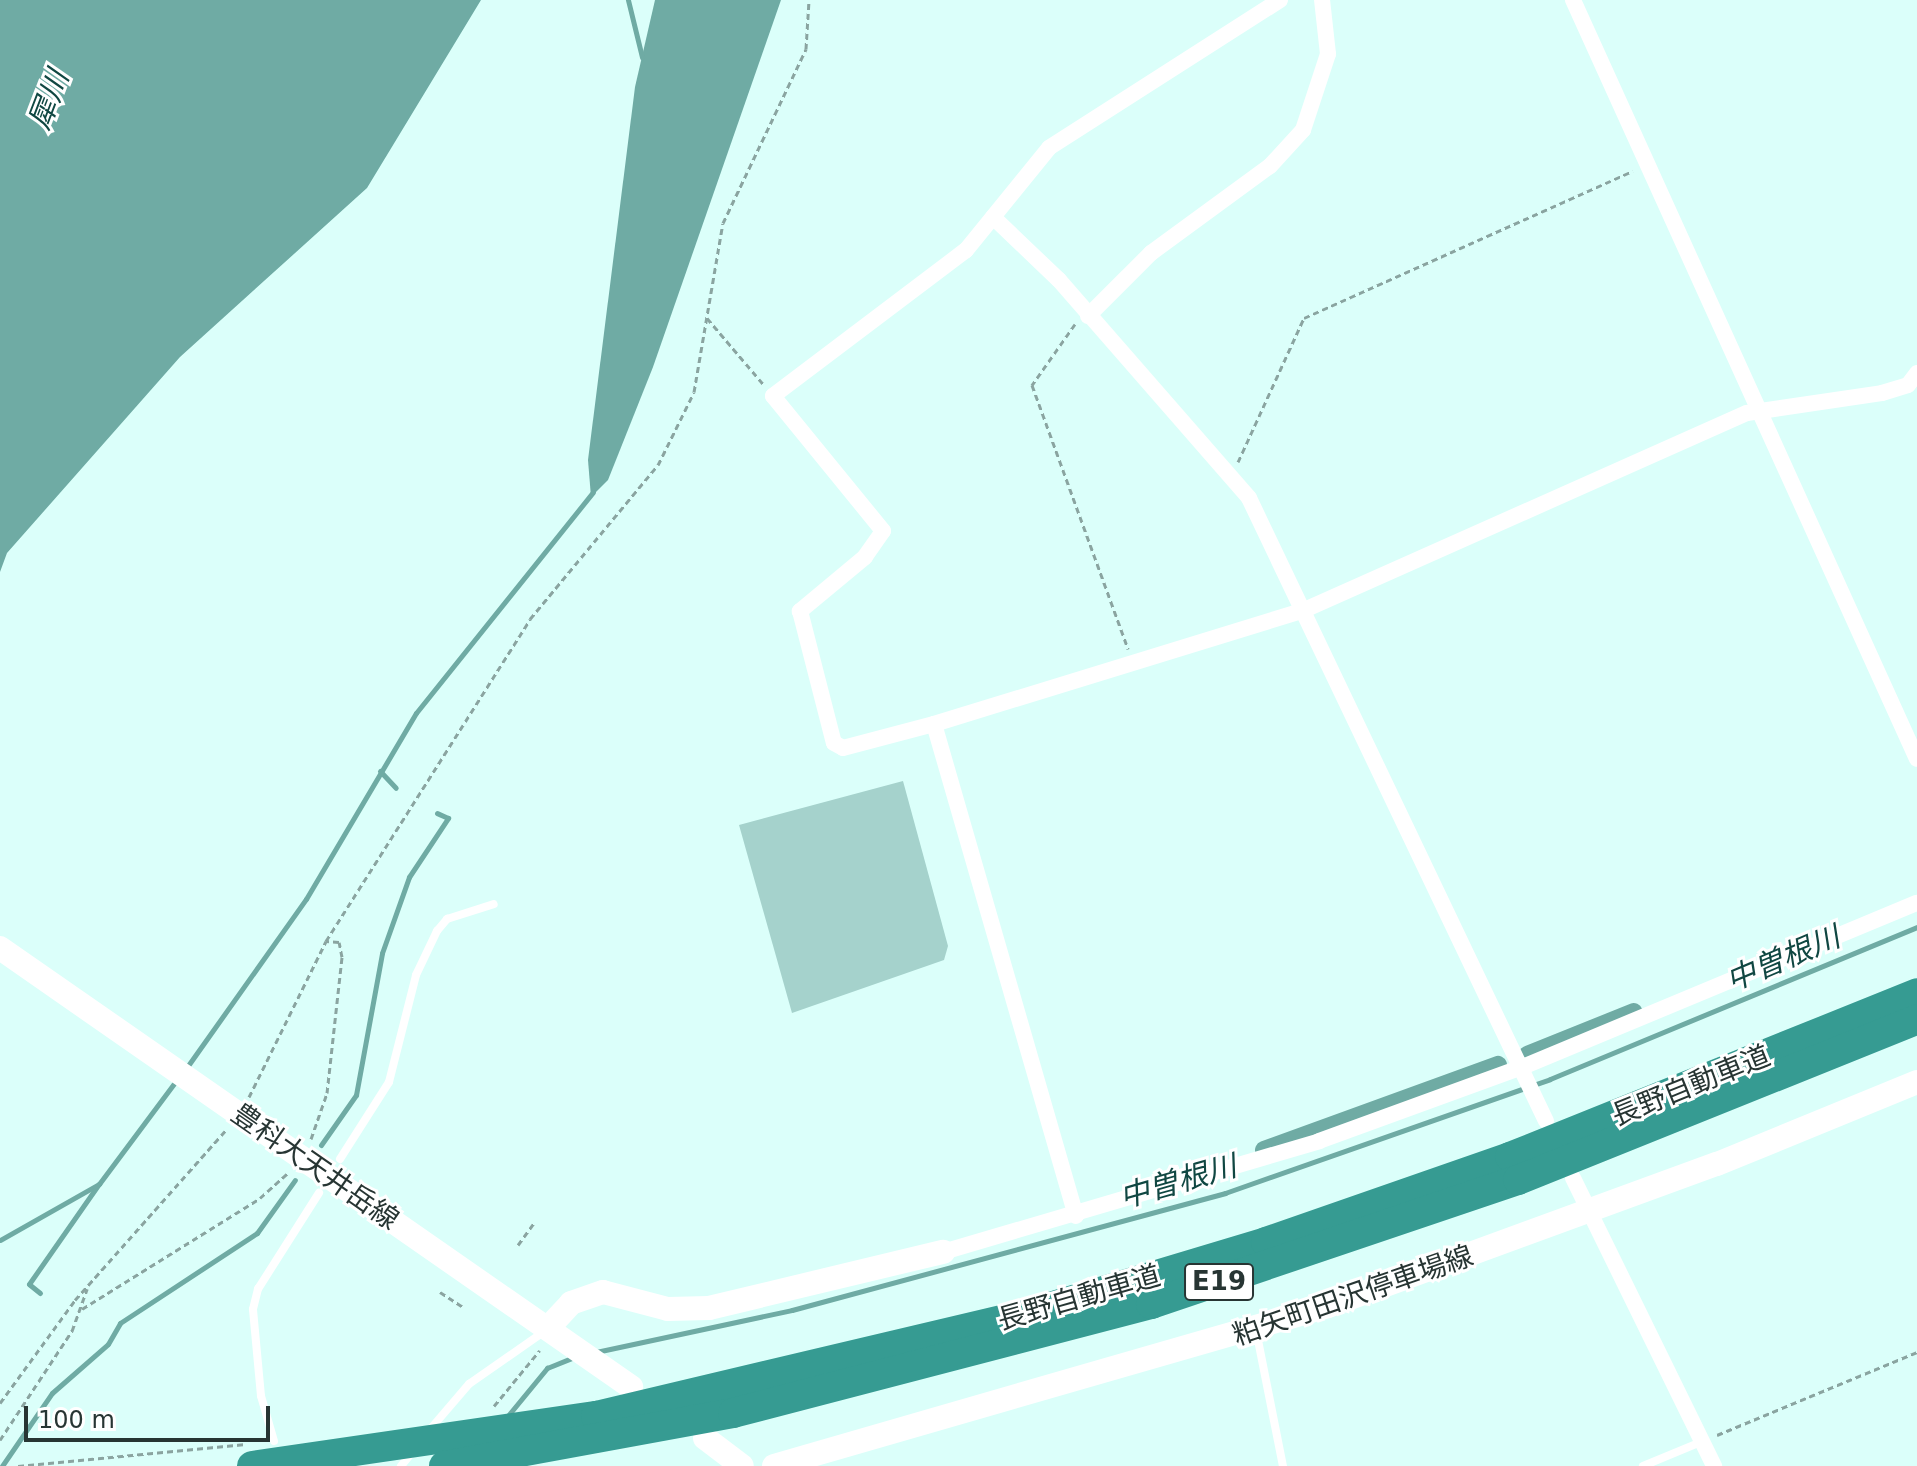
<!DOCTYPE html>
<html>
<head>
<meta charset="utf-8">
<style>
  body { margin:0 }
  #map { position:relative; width:1917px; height:1466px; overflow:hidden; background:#dbfffa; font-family:"DejaVu Sans","Noto Sans JP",sans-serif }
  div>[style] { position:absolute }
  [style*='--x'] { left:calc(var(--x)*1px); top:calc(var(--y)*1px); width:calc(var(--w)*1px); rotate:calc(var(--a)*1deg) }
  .green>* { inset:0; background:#a5d2cc }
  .water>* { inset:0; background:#6faba4 }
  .stream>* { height:5px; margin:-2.5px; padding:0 2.5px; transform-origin:2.5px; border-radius:2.5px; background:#6faba4 }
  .canal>* { height:18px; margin:-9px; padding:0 9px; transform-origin:9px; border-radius:9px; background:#6faba4 }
  .path>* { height:3px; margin-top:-1.5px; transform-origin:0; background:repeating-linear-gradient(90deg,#8aa4a0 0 6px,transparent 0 10px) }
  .lane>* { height:8px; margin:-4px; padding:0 4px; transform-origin:4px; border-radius:4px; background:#fff }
  .street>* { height:16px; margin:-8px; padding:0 8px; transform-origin:8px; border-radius:8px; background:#fff }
  .secondary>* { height:24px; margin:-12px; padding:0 12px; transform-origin:12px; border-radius:12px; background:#fff }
  .highway>* { height:30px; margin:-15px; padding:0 15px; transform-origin:15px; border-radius:15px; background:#369b92 }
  span { translate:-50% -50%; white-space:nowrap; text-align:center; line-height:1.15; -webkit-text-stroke:6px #fff; paint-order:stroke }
  .shield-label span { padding:2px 6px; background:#fff; border:2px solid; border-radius:6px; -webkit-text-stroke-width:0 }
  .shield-label { font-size:26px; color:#273533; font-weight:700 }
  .street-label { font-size:28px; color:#273533 }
  .water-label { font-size:30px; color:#104742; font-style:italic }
  .scale { position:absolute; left:24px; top:1406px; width:246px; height:36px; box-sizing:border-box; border:4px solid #273533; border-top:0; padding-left:10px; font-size:24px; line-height:28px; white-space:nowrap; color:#273533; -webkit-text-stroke:6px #fff; paint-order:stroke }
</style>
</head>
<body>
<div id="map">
  <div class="green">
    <i style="clip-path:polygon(903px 781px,948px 946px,944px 960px,792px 1013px,739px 825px)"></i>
  </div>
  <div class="water">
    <i style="clip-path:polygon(0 0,481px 0,367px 188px,180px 357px,7px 553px,0 572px)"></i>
    <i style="clip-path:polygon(655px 0,781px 0,653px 367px,608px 480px,591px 497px,588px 460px,635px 87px)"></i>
  </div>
  <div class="stream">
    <i style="--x:628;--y:0;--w:59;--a:76.2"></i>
    <i style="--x:380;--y:771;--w:23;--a:47"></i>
    <i style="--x:187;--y:1067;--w:206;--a:-54.7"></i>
    <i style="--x:306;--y:899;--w:216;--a:-59.4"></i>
    <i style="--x:416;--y:713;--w:283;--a:-51.3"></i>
    <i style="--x:321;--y:1145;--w:61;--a:-55"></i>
    <i style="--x:356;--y:1095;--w:144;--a:-79.6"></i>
    <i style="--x:382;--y:953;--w:81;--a:-70.4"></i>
    <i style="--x:409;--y:877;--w:71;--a:-56.5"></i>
    <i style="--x:448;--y:818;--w:12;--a:-156"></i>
    <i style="--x:0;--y:1240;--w:114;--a:-29.5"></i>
    <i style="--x:99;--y:1184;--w:132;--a:-53.3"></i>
    <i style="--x:40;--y:1293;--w:14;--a:-141"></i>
    <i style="--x:29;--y:1284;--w:121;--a:-55.1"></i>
    <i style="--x:596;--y:1352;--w:200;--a:-12.1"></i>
    <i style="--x:792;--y:1310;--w:449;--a:-15.1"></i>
    <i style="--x:1225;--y:1193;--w:344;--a:-19.3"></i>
    <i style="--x:1550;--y:1079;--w:397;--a:-22.5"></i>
    <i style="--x:506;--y:1418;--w:65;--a:-50.6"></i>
    <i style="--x:547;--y:1368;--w:29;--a:-22"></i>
    <i style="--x:2;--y:1466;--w:88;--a:-55.6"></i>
    <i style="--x:52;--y:1393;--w:74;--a:-41.2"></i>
    <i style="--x:108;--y:1344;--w:24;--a:-60"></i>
    <i style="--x:120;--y:1323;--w:164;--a:-33.3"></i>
    <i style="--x:257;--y:1233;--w:65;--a:-54.4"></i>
  </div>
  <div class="canal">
    <i style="--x:1527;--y:1055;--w:115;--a:-21.9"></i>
    <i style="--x:1264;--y:1150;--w:249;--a:-20"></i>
  </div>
  <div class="path">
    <i style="--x:707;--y:318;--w:88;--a:49.6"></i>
    <i style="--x:1075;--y:324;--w:75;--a:125.2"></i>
    <i style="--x:1032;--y:385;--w:281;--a:70"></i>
    <i style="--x:1238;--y:462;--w:158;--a:-65.4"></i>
    <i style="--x:1304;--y:318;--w:360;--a:-24.1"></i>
    <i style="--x:249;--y:1097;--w:174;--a:-63.7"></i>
    <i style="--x:326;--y:941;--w:381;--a:-57.6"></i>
    <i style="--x:530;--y:619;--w:200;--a:-50.3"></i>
    <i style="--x:658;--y:465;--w:81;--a:-63.7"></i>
    <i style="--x:694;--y:392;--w:171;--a:-80.3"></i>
    <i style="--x:723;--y:223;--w:193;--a:-64.5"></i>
    <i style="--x:806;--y:49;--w:49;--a:-86.5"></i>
    <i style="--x:311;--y:1139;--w:49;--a:-70.8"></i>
    <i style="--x:327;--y:1093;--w:137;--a:-83.7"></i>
    <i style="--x:342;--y:957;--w:15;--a:-101"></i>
    <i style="--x:339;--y:942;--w:13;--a:-176"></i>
    <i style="--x:518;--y:1245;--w:27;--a:-54"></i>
    <i style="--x:440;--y:1292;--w:27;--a:33"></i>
    <i style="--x:82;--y:1309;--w:210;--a:-31.9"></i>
    <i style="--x:260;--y:1198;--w:38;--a:-42"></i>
    <i style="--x:0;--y:1403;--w:127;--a:-53.9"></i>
    <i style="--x:75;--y:1300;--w:229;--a:-48.4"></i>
    <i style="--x:494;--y:1406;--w:72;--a:-50.6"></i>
    <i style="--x:1717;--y:1435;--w:217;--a:-22.5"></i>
    <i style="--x:0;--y:1440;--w:131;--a:-56.6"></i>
    <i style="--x:72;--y:1331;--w:45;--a:-70.3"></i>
    <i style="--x:18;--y:1466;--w:229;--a:-5.5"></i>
  </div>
  <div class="lane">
    <i style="--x:340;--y:1159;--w:91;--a:-57.5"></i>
    <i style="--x:389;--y:1082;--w:110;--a:-75.8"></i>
    <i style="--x:416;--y:975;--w:49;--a:-64.5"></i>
    <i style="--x:437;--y:931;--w:16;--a:-50"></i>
    <i style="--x:447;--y:919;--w:49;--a:-17.7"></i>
    <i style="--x:1256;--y:1330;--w:139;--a:78.8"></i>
    <i style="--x:427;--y:1433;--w:65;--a:-49.4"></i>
    <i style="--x:469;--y:1384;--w:93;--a:-34.9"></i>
    <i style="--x:274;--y:1441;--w:47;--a:-106.1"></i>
    <i style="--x:261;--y:1396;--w:87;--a:-95.3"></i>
    <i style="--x:253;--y:1309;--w:21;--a:-76"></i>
    <i style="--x:258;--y:1289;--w:114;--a:-57.6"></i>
    <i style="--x:401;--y:1466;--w:21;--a:-51"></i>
    <i style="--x:1643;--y:1466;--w:63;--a:-22.5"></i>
  </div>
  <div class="street">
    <i style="--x:1280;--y:0;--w:274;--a:147.4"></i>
    <i style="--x:1049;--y:148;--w:132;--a:129.1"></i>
    <i style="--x:966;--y:250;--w:242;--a:142.9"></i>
    <i style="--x:773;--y:396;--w:174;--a:50.8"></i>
    <i style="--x:883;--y:531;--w:32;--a:125"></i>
    <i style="--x:865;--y:557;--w:85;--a:140.3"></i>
    <i style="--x:800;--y:611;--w:136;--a:75.6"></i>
    <i style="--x:834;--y:743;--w:10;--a:29"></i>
    <i style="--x:843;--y:748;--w:94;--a:-14.8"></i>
    <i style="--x:934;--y:724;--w:385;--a:-17.1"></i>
    <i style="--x:1302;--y:611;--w:487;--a:-24"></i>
    <i style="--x:1747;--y:413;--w:136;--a:-8.4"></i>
    <i style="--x:1882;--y:393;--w:27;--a:-17"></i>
    <i style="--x:1908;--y:385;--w:15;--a:-53"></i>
    <i style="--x:1573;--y:0;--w:833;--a:65.62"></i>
    <i style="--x:993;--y:217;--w:91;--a:43.7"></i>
    <i style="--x:1059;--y:280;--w:289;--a:48.9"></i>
    <i style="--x:1249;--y:498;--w:690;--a:64.51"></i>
    <i style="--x:1088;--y:316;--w:89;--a:-45"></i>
    <i style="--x:1151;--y:253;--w:147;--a:-36.2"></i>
    <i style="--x:1270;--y:166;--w:49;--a:-47.5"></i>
    <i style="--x:1303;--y:130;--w:80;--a:-71.8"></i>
    <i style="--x:1328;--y:54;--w:54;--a:-96.3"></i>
    <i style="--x:934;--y:724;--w:512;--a:73.9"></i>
    <i style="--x:1573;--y:1178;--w:321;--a:63.9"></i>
    <i style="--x:943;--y:1252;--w:392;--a:-16.4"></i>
    <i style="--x:1319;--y:1141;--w:214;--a:-20"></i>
    <i style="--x:1520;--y:1068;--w:430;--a:-22.6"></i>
  </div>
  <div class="secondary">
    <i style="--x:0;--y:948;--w:769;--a:34.83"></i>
    <i style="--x:548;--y:1328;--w:34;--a:-47"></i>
    <i style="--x:571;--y:1303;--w:34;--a:-19"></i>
    <i style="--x:603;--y:1292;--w:67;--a:14.7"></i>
    <i style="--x:668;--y:1309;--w:41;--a:-1.4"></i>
    <i style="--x:709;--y:1308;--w:241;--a:-13.5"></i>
    <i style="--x:705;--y:1438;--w:46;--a:37.1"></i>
    <i style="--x:774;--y:1466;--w:577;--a:-16.11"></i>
    <i style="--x:1328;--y:1306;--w:414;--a:-20.1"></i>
    <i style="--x:1717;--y:1164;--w:216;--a:-22.3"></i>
  </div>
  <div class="highway">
    <i style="--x:252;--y:1466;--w:348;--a:-8.3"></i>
    <i style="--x:596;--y:1416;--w:436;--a:-13.3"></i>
    <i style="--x:1020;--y:1316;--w:257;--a:-16.7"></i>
    <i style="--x:1266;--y:1242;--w:258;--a:-19.2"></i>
    <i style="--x:1510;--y:1157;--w:439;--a:-21.9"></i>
    <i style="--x:444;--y:1466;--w:294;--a:-10.4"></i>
    <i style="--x:733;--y:1413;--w:432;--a:-14.6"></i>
    <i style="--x:1151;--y:1304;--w:387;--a:-18.7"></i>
    <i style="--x:1518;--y:1180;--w:430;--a:-21.9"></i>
  </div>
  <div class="shield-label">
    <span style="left:1219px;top:1282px">E19</span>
  </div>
  <div class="street-label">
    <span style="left:1691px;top:1086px;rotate:-22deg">長野自動車道</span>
    <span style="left:315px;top:1167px;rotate:35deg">豊科大天井岳線</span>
    <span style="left:1353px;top:1296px;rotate:-19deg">粕矢町田沢停車場線</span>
    <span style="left:1079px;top:1298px;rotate:-16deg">長野自動車道</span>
  </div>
  <div class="water-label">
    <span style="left:49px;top:100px;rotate:-69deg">犀川</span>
    <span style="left:1783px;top:959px;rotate:-23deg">中曽根川</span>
    <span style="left:1178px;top:1182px;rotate:-16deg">中曽根川</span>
  </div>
  <div class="scale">100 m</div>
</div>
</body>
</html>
